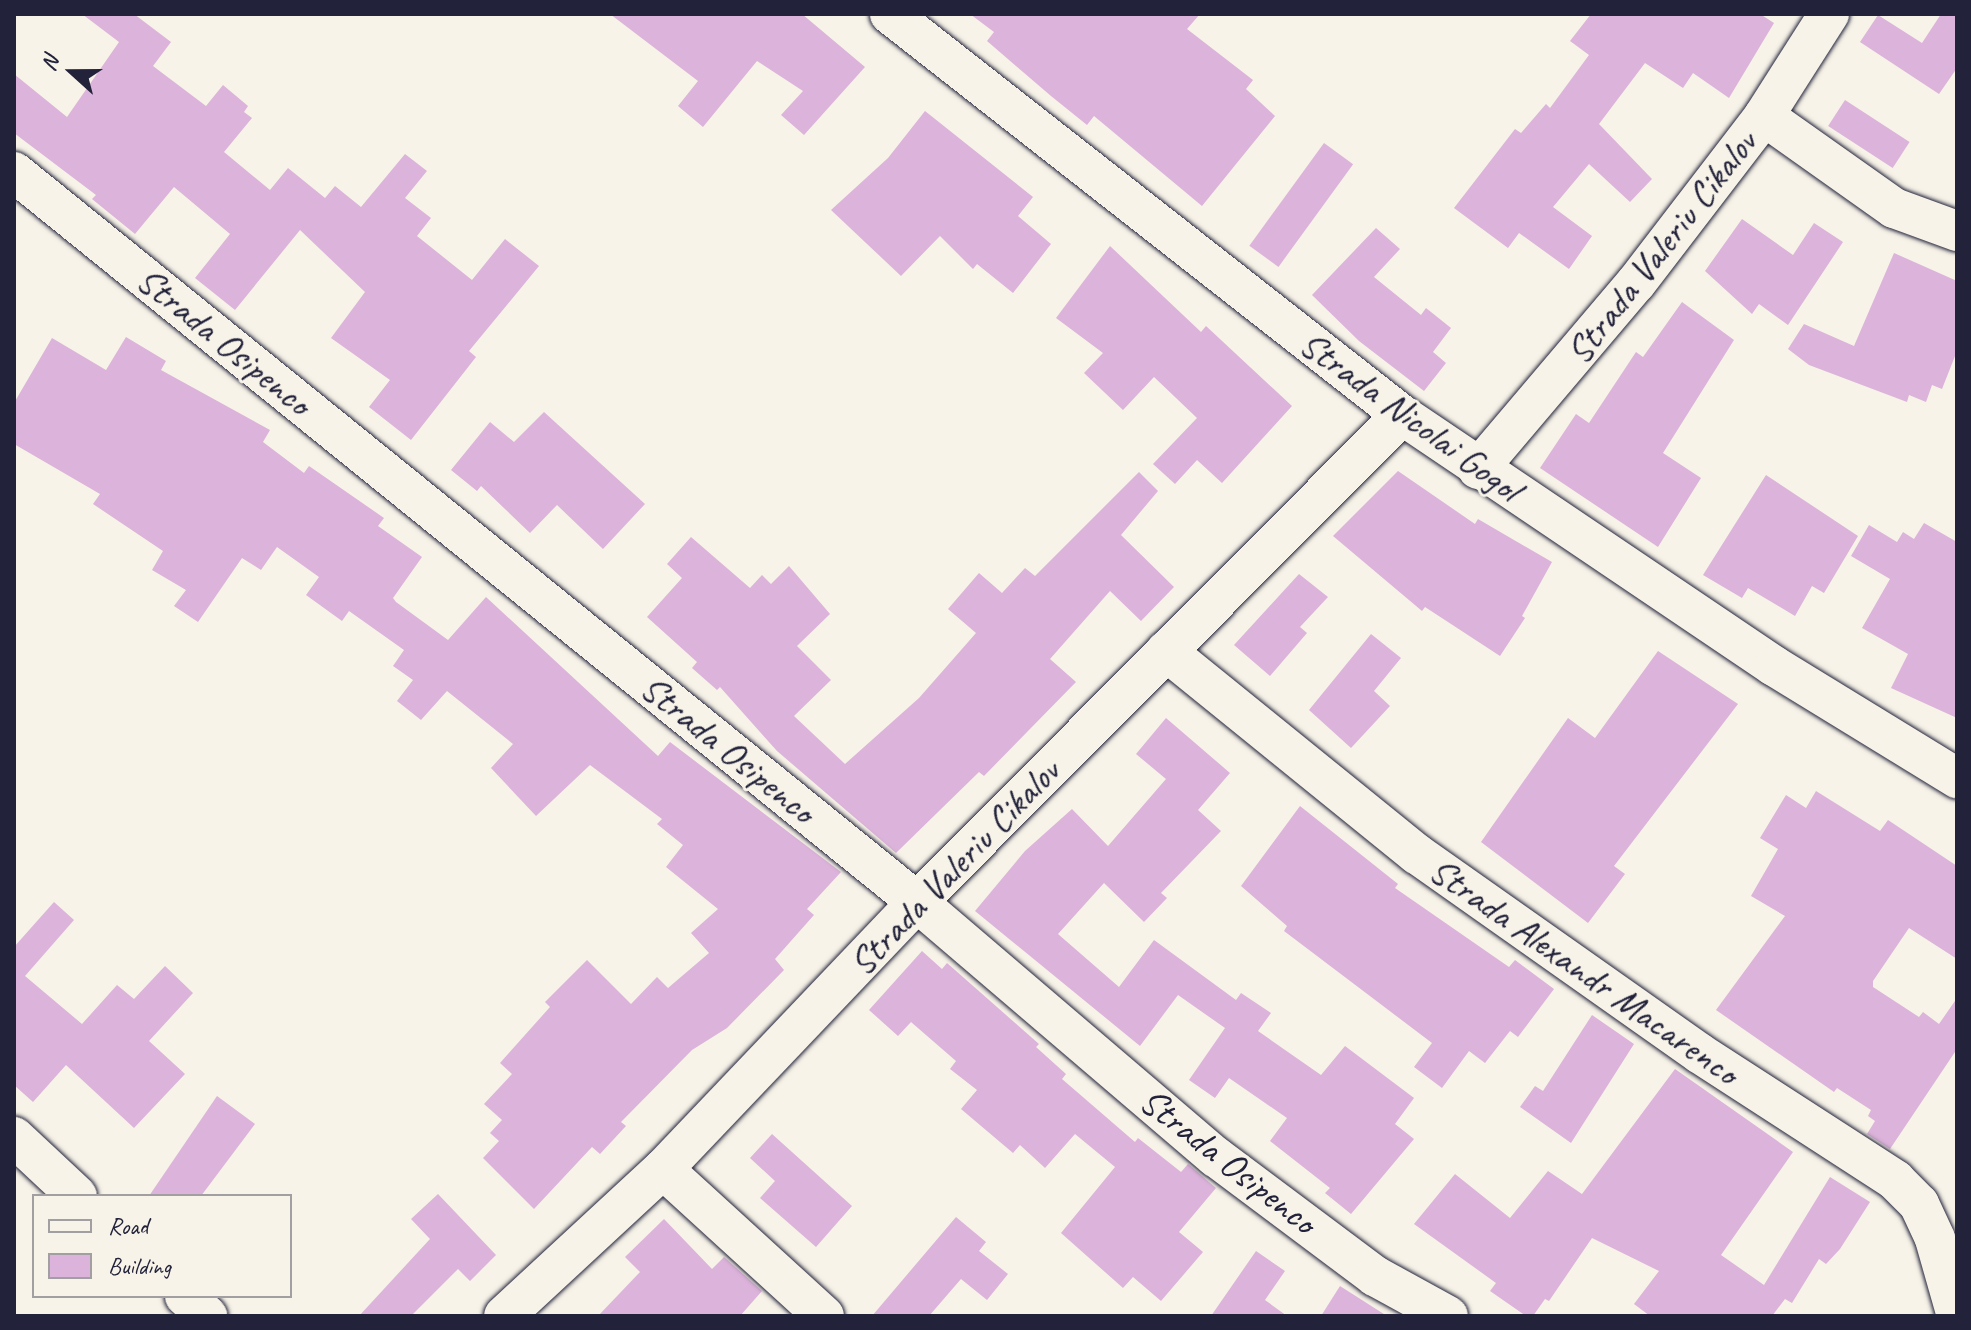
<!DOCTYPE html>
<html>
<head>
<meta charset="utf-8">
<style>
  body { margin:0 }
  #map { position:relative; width:1971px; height:1330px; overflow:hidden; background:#f7f3e8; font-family:Caveat,sans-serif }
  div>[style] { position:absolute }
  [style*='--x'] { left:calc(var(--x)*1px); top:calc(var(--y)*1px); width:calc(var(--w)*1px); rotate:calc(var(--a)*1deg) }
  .building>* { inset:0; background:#dcb3da; transform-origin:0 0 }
  .roads { filter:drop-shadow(0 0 2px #22223b) drop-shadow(0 0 2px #22223b) }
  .minor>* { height:40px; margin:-20px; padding:0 20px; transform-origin:20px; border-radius:20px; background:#f7f3e8 }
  span { translate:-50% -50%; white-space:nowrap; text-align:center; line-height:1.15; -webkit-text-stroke:6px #f7f3e8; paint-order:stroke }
  .street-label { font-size:38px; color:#22223b }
  .frame { position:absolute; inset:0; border:16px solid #22223b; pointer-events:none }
  .legend { position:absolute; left:32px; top:1194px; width:260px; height:104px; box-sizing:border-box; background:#f7f3e8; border:2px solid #a29fa3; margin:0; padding:10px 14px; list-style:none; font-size:24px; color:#22223b }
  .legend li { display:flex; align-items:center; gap:16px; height:40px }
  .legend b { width:40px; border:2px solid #a29fa3 }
  .north { position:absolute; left:32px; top:32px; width:80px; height:80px; -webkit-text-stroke:6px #f7f3e8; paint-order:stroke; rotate:291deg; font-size:22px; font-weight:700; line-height:32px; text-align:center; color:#22223b }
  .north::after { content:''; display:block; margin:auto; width:28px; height:36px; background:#22223b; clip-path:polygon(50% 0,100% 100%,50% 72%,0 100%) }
</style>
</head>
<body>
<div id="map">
  <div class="building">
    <i style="clip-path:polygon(82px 14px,134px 14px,171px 42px,153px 66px,206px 106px,223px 85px,248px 106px,244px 112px,252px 118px,224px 152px,270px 190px,288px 168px,325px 198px,335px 186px,361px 207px,405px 154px,427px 171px,405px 198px,431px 218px,417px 236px,472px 280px,505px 239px,539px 266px,469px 351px,476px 357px,411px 440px,369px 407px,390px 380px,331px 338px,365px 292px,300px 230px,235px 310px,195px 278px,230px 234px,174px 187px,135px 234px,92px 199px,96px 195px,14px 133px,14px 74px,67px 117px,119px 42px)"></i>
    <i style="clip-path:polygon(610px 14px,802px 14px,865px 67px,804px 135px,781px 115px,803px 91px,757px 61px,703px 127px,678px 106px,698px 81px)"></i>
    <i style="clip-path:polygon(970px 14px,1200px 14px,1187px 29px,1253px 80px,1246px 89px,1275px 116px,1202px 206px,1094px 116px,1087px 125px,1051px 96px,987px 41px,994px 32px)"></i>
    <i style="clip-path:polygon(1591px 14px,1760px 14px,1774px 23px,1729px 98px,1693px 73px,1683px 88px,1645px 63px,1599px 124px,1652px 179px,1630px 202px,1589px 164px,1553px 207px,1592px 236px,1569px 269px,1519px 233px,1508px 248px,1454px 208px,1515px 129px,1521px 133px,1546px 104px,1550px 108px,1589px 55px,1570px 41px)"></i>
    <i style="clip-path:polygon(1941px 14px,1957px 14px,1957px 68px,1939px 94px,1860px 42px,1878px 15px,1922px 43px)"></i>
    <i style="left:1845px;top:100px;width:77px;height:31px;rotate:33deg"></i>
    <i style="clip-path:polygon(925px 111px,1033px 197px,1018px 216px,1051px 244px,1013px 293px,977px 264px,973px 269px,940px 236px,901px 276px,831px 210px,888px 158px)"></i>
    <i style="left:1324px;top:143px;width:36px;height:127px;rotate:36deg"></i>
    <i style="clip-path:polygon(1742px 219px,1793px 255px,1814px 223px,1843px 242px,1788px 325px,1759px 304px,1752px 314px,1705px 271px)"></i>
    <i style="clip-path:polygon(1376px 228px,1400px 249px,1374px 277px,1421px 315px,1426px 308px,1451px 328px,1433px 352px,1446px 363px,1424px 391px,1359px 341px,1312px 295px)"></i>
    <i style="clip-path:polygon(1110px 246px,1201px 332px,1206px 326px,1292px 406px,1222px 483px,1197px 460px,1175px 484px,1153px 464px,1197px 418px,1154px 377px,1123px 410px,1084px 373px,1103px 353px,1056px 318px)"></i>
    <i style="clip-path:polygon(1894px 253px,1957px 281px,1957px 351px,1942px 389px,1932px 385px,1926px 402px,1909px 395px,1907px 402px,1809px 365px,1788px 349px,1804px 324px,1854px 346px)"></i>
    <i style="clip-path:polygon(1682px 302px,1734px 340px,1663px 453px,1701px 478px,1658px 547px,1540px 468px,1576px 414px,1589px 423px,1636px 352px,1643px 357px)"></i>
    <i style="clip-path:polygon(126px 337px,166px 361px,161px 370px,270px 430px,263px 442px,304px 473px,309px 466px,384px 518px,378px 526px,422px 557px,393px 598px,396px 602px,448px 640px,486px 597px,658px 756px,670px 742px,841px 872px,807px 909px,814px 915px,775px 959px,784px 970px,727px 1028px,692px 1050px,621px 1122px,626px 1126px,600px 1154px,592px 1147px,534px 1209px,483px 1158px,499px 1141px,490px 1133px,502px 1120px,484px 1104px,512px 1074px,500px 1063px,550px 1007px,545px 1002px,587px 960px,631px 1004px,657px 977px,668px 988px,709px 953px,691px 933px,718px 909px,666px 867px,683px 845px,657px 824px,662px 819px,590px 765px,536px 816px,491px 768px,513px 744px,447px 691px,421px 720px,397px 701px,413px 680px,393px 666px,404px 650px,349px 611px,342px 621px,306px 595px,319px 577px,277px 547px,261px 570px,242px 558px,198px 622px,174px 606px,186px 590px,152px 570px,163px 551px,93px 504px,100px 494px,14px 444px,14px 403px,52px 338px,106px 370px)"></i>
    <i style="clip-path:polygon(544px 412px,645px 504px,603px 549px,557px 505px,530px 533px,481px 486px,477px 491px,451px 470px,490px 422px,514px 442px)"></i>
    <i style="clip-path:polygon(1398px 471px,1475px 524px,1478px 519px,1552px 562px,1522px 616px,1525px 618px,1500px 656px,1425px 607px,1422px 611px,1333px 536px)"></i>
    <i style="clip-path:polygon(1139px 472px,1158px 491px,1121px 535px,1174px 587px,1141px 621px,1110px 591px,1050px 659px,1076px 682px,984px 776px,979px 772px,896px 853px,777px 751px,720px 687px,717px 690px,692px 668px,697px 662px,647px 617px,682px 578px,667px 564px,691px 537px,750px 588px,762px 575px,771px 584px,789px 566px,830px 614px,797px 646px,831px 680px,794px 716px,845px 764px,919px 698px,976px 633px,948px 609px,979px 573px,1002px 593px,1025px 568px,1035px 576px)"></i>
    <i style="clip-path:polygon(1766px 475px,1858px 536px,1824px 593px,1812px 586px,1795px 616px,1748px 588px,1742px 598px,1703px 575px)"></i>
    <i style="clip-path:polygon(1924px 523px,1957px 542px,1957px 718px,1891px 688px,1908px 654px,1862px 628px,1890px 579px,1851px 556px,1869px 525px,1897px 542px,1903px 532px,1914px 539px)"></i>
    <i style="clip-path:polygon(1299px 574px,1328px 597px,1300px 627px,1307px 633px,1270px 676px,1234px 645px)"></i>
    <i style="clip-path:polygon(1371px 634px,1401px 658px,1374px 691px,1390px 706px,1351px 748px,1309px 710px)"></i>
    <i style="clip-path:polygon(1658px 651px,1738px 704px,1614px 866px,1625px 874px,1588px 923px,1481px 842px,1568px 718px,1595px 738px)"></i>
    <i style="clip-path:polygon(1166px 718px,1230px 773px,1198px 810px,1221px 831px,1161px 893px,1167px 898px,1144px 922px,1104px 883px,1058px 934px,1119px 987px,1154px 940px,1236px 1000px,1241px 993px,1271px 1013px,1258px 1031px,1321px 1075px,1345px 1046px,1414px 1098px,1395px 1124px,1414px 1139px,1351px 1214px,1325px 1193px,1330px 1188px,1270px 1141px,1287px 1118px,1229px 1078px,1215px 1098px,1189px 1080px,1225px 1028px,1178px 995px,1140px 1046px,975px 911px,1025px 851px,1072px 809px,1108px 846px,1166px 779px,1136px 754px)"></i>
    <i style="clip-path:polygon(1816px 791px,1880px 831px,1888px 820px,1957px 866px,1957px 959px,1909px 928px,1873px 981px,1873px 987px,1919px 1017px,1923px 1012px,1939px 1024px,1957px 998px,1957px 1049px,1890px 1149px,1867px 1134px,1875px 1121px,1868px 1116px,1871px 1110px,1837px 1088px,1834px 1092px,1716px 1010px,1785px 916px,1751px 896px,1778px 849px,1760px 838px,1786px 795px,1806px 808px)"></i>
    <i style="clip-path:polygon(1300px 806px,1398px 884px,1395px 888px,1509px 967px,1515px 960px,1554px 989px,1518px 1037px,1510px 1031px,1485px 1063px,1469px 1051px,1442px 1088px,1414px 1067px,1432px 1043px,1284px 931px,1287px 926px,1241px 886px)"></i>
    <i style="clip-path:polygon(54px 902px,74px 920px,25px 976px,82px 1024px,117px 985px,134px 999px,165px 966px,193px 993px,149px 1041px,185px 1074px,134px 1128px,66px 1065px,33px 1102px,14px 1085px,14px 947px)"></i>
    <i style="clip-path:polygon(922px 951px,942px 969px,947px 963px,1039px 1044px,1036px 1047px,1066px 1074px,1062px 1079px,1135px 1142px,1138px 1138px,1181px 1172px,1188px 1164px,1216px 1188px,1179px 1232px,1203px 1252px,1161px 1301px,1133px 1277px,1123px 1288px,1061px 1233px,1115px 1167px,1075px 1134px,1045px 1168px,1020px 1145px,1013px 1153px,961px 1109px,977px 1090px,950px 1069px,956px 1061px,911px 1022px,898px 1036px,869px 1010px)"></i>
    <i style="clip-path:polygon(1592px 1015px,1634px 1044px,1571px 1143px,1520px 1107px,1535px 1086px,1543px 1091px)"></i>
    <i style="clip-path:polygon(1675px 1069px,1793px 1152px,1721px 1255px,1764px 1285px,1830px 1177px,1870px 1202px,1840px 1249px,1826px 1264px,1819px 1259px,1792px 1303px,1785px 1299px,1772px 1316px,1650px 1316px,1634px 1304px,1659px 1271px,1592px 1238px,1549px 1301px,1545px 1299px,1533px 1316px,1526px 1316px,1490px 1291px,1496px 1283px,1414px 1224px,1455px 1174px,1510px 1218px,1548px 1171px,1582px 1194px)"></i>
    <i style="clip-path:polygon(217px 1096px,255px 1124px,201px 1196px,149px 1196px)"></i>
    <i style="clip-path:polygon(772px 1134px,852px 1206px,816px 1247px,760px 1198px,775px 1181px,750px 1158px)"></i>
    <i style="clip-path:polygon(438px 1194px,496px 1255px,470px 1281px,458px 1269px,411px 1316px,359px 1316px,430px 1239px,411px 1219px)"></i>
    <i style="clip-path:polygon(956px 1217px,986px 1242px,979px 1251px,1008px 1274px,987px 1300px,961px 1279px,929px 1316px,872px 1316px)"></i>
    <i style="clip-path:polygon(664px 1219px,712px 1269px,724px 1257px,762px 1291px,740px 1316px,598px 1316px,640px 1272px,625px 1257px)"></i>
    <i style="clip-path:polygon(1256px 1251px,1285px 1271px,1265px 1300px,1287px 1316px,1211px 1316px)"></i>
    <i style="clip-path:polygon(1340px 1286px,1387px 1316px,1321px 1316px)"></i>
  </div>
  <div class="roads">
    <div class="minor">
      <i style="--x:890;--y:14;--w:650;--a:38.07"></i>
      <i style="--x:1402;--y:415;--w:449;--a:34"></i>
      <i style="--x:1774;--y:666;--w:215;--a:31.5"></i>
      <i style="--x:1764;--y:116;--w:159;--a:35.3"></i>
      <i style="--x:1894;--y:208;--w:67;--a:20.1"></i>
      <i style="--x:14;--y:172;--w:1161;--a:38.95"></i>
      <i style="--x:917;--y:902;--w:393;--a:40.5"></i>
      <i style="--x:1216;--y:1157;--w:199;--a:36.8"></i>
      <i style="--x:1375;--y:1276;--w:83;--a:28.7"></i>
      <i style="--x:1478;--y:469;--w:244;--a:-49.7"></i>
      <i style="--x:1636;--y:283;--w:210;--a:-52.5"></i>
      <i style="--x:1764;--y:116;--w:121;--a:-57.5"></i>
      <i style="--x:1166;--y:651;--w:323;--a:39"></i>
      <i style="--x:1417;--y:854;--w:345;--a:35.2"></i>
      <i style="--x:1699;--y:1053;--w:234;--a:32.9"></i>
      <i style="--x:1895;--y:1180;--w:34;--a:45"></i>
      <i style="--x:1919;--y:1204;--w:38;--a:65"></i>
      <i style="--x:1935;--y:1239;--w:80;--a:74.1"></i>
      <i style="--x:14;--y:1137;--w:86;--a:43.1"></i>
      <i style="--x:663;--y:1169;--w:218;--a:42.4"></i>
      <i style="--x:185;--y:1296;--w:30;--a:42"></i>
      <i style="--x:504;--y:1316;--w:217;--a:-42.8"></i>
      <i style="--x:663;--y:1169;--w:369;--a:-46.4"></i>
      <i style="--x:917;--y:902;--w:687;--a:-45.12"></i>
    </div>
  </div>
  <div class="street-label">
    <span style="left:1661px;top:247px;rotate:-52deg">Strada Valeriu Cikalov</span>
    <span style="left:224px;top:341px;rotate:39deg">Strada Osipenco</span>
    <span style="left:1410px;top:416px;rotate:36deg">Strada Nicolai Gogol</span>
    <span style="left:728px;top:749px;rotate:39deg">Strada Osipenco</span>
    <span style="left:954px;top:867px;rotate:-46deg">Strada Valeriu Cikalov</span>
    <span style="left:1584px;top:971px;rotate:35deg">Strada Alexandr Macarenco</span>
    <span style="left:1228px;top:1161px;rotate:38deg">Strada Osipenco</span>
  </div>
  <div class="frame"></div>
  <ul class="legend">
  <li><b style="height:10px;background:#f7f3e8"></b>Road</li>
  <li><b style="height:22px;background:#dcb3da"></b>Building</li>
  </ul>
  <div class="north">N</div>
</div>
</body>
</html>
